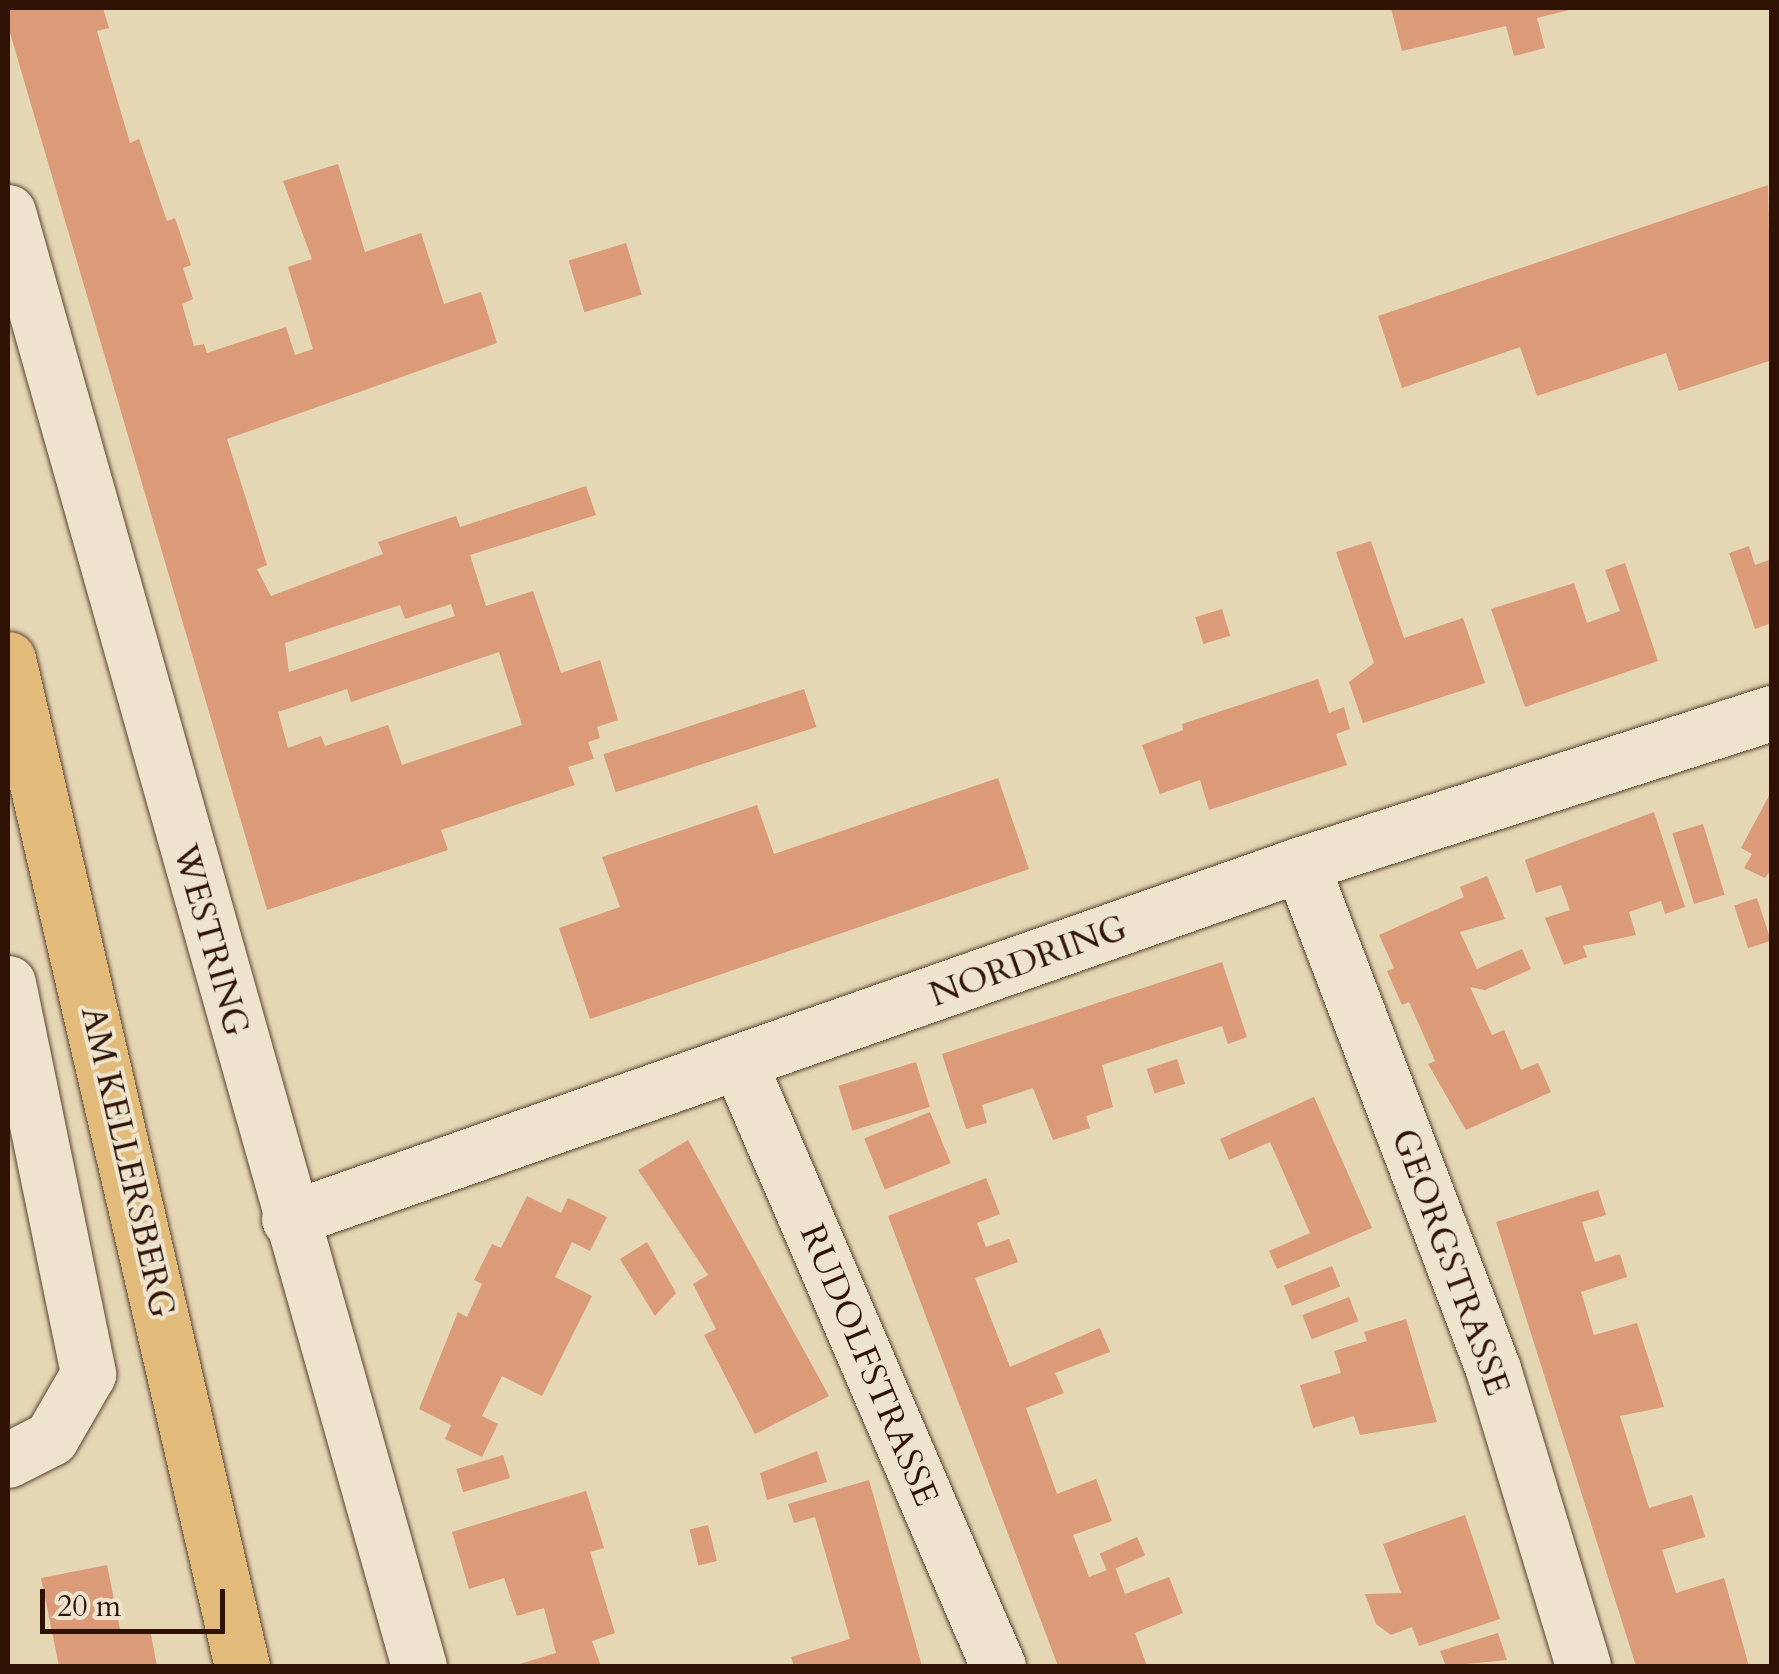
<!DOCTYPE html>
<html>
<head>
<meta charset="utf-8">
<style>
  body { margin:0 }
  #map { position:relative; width:1779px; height:1674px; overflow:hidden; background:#e5d6b4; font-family:Cardo,serif }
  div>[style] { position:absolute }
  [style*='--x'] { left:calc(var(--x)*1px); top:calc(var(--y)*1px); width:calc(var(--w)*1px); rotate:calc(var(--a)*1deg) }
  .building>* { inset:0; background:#dc9b78; transform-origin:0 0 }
  .roads { filter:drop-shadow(0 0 2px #5c4330) drop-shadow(0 0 2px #5c4330) }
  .minor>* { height:55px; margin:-27.5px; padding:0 27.5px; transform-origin:27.5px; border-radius:27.5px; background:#eee4ce }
  .major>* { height:55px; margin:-27.5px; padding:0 27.5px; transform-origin:27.5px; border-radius:27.5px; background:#e2bb7a }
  span { translate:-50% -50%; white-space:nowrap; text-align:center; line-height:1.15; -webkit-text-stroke:8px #eee4ce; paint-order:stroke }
  .street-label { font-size:35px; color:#2f1204 }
  .frame { position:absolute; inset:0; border:10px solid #2f1204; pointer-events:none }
  .scale { position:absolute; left:40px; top:1589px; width:185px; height:45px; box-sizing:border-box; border:5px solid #2f1204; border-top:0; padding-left:12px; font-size:30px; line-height:35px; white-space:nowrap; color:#2f1204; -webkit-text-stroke:8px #eee4ce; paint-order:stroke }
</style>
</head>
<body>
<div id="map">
  <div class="building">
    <i style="clip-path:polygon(evenodd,8px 8px,103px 8px,109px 28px,97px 31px,130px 143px,139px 139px,167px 221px,175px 218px,191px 265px,183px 268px,193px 299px,182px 304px,194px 346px,204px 344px,207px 353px,286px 327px,295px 355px,313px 349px,288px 267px,312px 259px,283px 181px,338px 164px,365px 252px,421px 233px,444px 304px,481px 292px,497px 343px,227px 439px,267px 565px,257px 569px,271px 596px,383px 554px,378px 542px,456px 516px,460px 527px,586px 486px,596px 515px,470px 555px,486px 606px,533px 591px,561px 673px,600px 660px,618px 720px,597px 727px,600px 738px,588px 742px,594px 759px,568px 767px,575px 785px,441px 830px,448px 850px,267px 910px,8px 26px,8px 8px,451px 604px,455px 616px,289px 672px,285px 643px,400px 605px,405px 619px,451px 604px,8px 8px,499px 652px,522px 725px,402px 765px,388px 725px,325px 746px,321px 736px,288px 748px,278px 712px,347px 689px,351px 702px,499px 652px)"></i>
    <i style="clip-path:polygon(1391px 8px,1572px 8px,1573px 9px,1537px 18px,1545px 48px,1514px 56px,1506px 26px,1402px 51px)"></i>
    <i style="clip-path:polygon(1768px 185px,1772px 360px,1679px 391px,1666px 353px,1537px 396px,1520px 347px,1402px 388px,1378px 316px)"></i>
    <i style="left:626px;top:243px;width:54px;height:60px;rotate:73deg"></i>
    <i style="clip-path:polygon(1371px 541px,1404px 638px,1463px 618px,1485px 683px,1363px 723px,1349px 682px,1374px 663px,1336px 552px)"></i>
    <i style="clip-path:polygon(1749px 546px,1755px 565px,1772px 559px,1772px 623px,1755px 629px,1729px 553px)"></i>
    <i style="clip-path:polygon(1625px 563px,1658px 661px,1525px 707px,1491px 609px,1574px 583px,1587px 623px,1620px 611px,1605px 570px)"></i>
    <i style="left:1222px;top:609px;width:28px;height:28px;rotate:73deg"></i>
    <i style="clip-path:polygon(1318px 679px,1329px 713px,1344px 707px,1350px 729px,1336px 734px,1347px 765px,1209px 810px,1200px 780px,1160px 794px,1142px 745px,1183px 730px,1182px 724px)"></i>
    <i style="left:804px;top:689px;width:40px;height:211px;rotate:72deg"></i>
    <i style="clip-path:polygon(998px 778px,1029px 869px,590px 1019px,559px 928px,620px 907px,602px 857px,757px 805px,774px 854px)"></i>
    <i style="clip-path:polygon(1772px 790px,1772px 867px,1765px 878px,1744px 868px,1752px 854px,1741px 848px)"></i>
    <i style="clip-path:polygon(1654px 812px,1685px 907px,1665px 914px,1661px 901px,1629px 912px,1636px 935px,1583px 946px,1587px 957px,1564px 965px,1545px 918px,1570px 910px,1561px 885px,1536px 893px,1525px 860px)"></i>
    <i style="left:1703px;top:824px;width:74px;height:32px;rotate:73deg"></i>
    <i style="clip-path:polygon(1487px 876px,1505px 919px,1460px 932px,1477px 969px,1522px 949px,1531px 969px,1485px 990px,1470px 987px,1492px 1035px,1504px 1030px,1521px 1070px,1538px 1063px,1551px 1092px,1466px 1130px,1428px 1064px,1435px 1061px,1409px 1002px,1402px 1005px,1387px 971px,1394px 968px,1379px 935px,1464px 897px,1460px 887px)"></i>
    <i style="left:1757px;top:898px;width:45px;height:24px;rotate:72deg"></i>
    <i style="clip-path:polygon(1222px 962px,1247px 1037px,1228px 1044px,1222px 1026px,1102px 1065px,1113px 1107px,1086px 1116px,1090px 1128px,1053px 1140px,1033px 1088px,982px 1105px,987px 1123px,966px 1129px,942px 1054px)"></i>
    <i style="left:1177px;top:1059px;width:26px;height:32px;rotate:72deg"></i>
    <i style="left:916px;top:1062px;width:47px;height:81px;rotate:73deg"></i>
    <i style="clip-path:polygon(1314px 1097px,1372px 1228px,1277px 1269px,1269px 1251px,1310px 1233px,1270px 1142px,1229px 1160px,1220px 1139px)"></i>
    <i style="left:930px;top:1112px;width:55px;height:71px;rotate:68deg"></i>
    <i style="clip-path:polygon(688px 1140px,829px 1396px,755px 1434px,704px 1335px,716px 1329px,693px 1284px,708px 1275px,638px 1170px)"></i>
    <i style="clip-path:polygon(986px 1178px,1000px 1214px,977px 1223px,986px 1247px,1009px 1239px,1018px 1262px,975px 1278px,1010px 1367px,1100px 1328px,1110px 1352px,1055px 1373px,1064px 1393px,1026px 1408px,1057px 1494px,1096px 1479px,1112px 1521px,1073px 1535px,1089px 1577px,1115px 1567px,1125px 1594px,1169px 1577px,1183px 1613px,1135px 1633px,1147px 1666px,1058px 1666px,888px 1216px)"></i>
    <i style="clip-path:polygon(1598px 1190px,1606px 1215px,1582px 1222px,1595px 1262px,1620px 1254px,1627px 1277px,1581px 1292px,1594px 1335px,1637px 1323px,1664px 1407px,1620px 1416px,1649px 1508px,1692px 1495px,1705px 1537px,1662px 1550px,1676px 1593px,1724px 1578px,1749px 1666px,1636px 1666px,1528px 1324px,1496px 1222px)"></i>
    <i style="clip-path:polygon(527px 1196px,561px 1213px,568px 1198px,607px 1217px,590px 1251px,572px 1242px,555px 1277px,592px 1296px,542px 1396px,502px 1376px,482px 1416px,498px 1424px,482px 1457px,445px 1439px,451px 1425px,419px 1409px,458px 1312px,467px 1317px,482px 1284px,474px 1280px,492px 1244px,501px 1248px)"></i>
    <i style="clip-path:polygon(647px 1242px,676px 1293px,655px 1316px,620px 1259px)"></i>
    <i style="left:1332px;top:1266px;width:22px;height:52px;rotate:68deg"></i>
    <i style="left:1349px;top:1297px;width:26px;height:50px;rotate:69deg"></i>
    <i style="clip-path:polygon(1406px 1319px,1437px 1422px,1360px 1435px,1354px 1416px,1313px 1428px,1300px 1385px,1341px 1373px,1334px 1351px,1367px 1341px,1364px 1332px)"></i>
    <i style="clip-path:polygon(817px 1451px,827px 1482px,767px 1500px,760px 1473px)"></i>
    <i style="left:503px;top:1455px;width:24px;height:49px;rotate:73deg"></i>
    <i style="clip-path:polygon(869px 1480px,922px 1666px,794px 1666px,791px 1657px,850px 1639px,815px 1517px,794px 1523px,788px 1504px)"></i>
    <i style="clip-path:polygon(586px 1491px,604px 1548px,590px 1552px,615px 1633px,592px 1641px,601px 1666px,513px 1666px,556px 1653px,544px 1608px,517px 1616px,504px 1578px,469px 1589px,452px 1532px)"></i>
    <i style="clip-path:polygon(1465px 1515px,1500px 1619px,1419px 1646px,1412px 1627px,1391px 1635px,1376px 1624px,1365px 1594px,1401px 1593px,1383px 1544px)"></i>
    <i style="left:708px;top:1525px;width:37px;height:19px;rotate:76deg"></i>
    <i style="left:1137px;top:1537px;width:20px;height:41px;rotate:66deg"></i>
    <i style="clip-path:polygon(107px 1565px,121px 1634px,150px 1630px,157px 1666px,59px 1666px,41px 1578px)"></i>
    <i style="clip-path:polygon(1498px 1633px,1507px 1660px,1446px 1666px,1440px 1651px)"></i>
  </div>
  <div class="roads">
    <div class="minor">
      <i style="--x:8;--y:212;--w:1511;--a:74.22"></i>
      <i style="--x:1301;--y:864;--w:540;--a:69.18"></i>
      <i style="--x:1493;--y:1369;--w:310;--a:73.1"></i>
      <i style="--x:8;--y:983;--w:399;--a:78.4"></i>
      <i style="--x:88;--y:1374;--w:74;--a:120"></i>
      <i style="--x:51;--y:1438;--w:48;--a:152.9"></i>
      <i style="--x:740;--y:1065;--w:654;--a:66.77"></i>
      <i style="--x:289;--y:1219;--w:1072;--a:-19.33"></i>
      <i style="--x:1301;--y:864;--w:495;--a:-17.8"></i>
    </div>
    <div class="major">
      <i style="--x:8;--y:659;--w:1034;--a:76.92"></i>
    </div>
  </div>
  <div class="street-label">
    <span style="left:211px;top:940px;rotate:74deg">WESTRING</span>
    <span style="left:1028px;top:961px;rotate:-20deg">NORDRING</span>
    <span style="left:128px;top:1162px;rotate:77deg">AM KELLERSBERG</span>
    <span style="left:1451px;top:1262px;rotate:70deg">GEORGSTRASSE</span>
    <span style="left:869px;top:1365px;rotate:67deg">RUDOLFSTRASSE</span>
  </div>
  <div class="frame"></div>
  <div class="scale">20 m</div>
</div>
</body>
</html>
